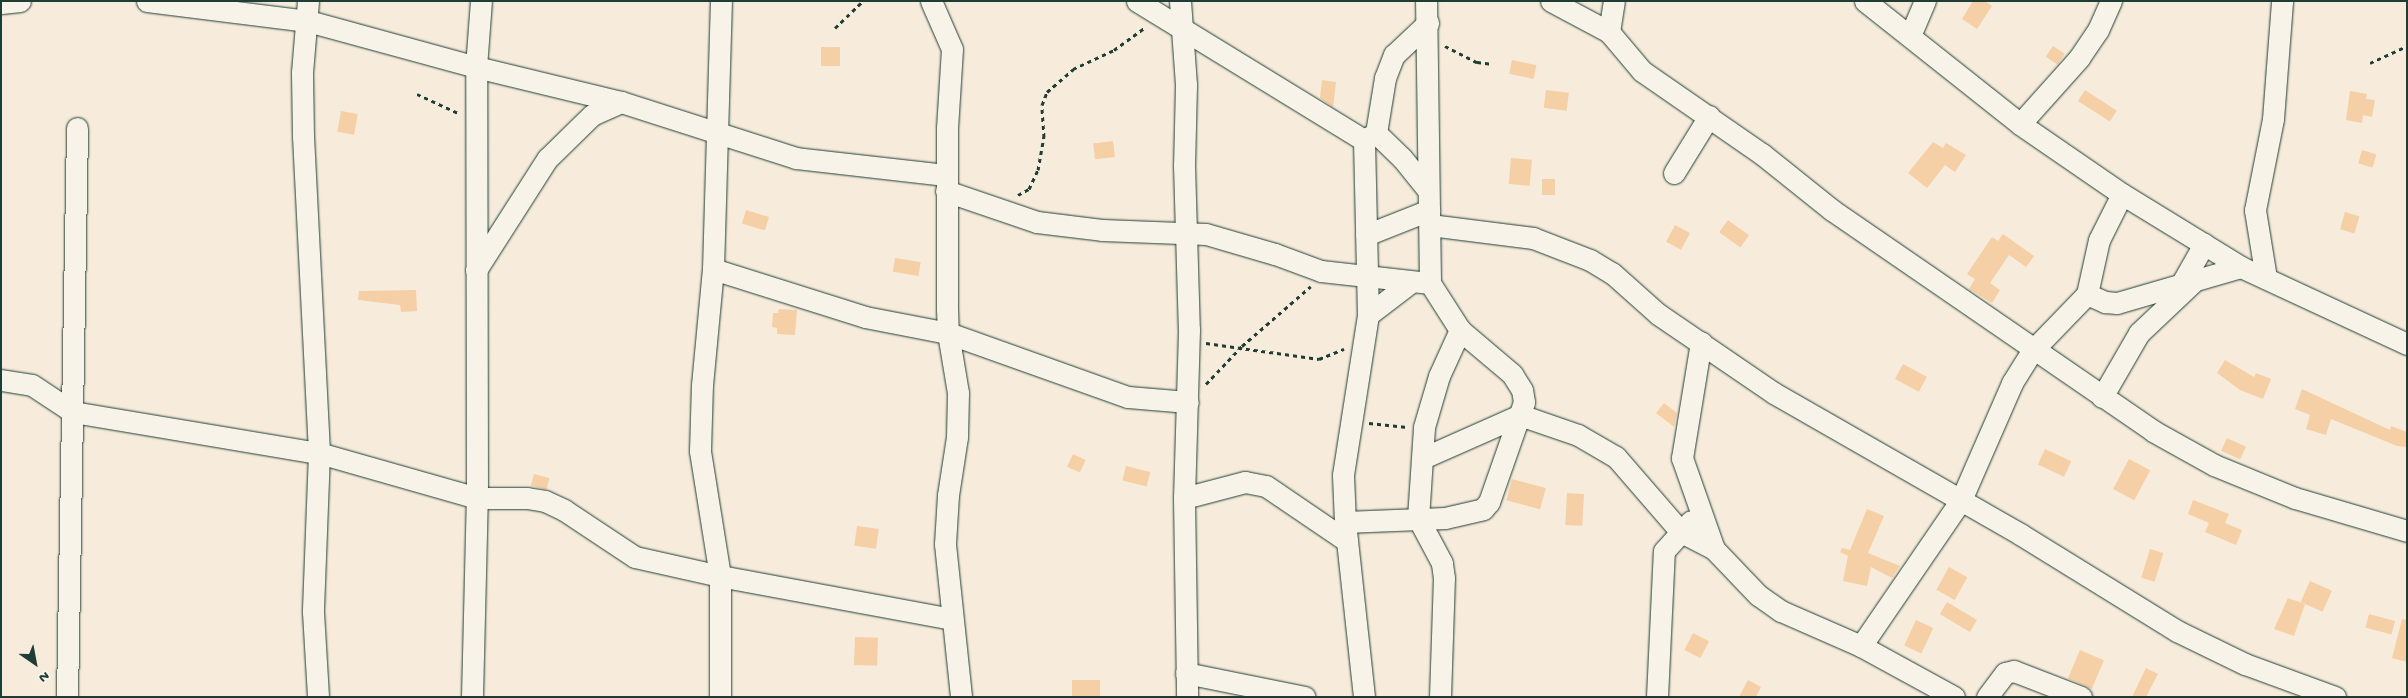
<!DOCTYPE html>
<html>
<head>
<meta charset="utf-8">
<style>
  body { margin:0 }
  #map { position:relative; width:2408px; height:698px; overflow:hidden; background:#f7ecdb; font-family:"Gochi Hand",sans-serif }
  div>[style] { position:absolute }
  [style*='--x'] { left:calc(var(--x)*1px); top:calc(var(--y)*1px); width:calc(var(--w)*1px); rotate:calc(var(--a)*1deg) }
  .building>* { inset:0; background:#f5cfa5; transform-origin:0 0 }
  .path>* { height:3px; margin-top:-1.5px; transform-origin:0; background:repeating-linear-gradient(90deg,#1f3d34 0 4px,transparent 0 8px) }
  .roads { filter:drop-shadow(0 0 1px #1f3d34) drop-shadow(0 0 1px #1f3d34) }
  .minor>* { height:21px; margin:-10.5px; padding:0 10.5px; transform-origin:10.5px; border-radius:10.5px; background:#f7f3e8 }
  span { translate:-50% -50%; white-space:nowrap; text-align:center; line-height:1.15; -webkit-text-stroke:4px #f7f3e8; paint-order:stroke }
  .frame { position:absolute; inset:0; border:2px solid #1f3d34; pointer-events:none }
  .north { position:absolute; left:10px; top:638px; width:50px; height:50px; -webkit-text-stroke:4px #f7f3e8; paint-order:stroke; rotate:147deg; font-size:14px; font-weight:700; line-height:20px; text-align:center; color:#1f3d34 }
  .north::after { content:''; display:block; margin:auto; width:18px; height:22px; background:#1f3d34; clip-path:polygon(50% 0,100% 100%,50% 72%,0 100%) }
</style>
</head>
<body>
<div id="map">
  <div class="building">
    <i style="clip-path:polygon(1973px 1px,1985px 1px,1992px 6px,1977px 29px,1962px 19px)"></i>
    <i style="left:2053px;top:46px;width:14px;height:13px;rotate:34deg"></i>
    <i style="left:821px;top:47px;width:19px;height:19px"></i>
    <i style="left:1512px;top:60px;width:25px;height:14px;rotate:12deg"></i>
    <i style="clip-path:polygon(1322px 80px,1336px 82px,1333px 107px,1320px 98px)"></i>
    <i style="left:1546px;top:90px;width:23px;height:18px;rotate:7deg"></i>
    <i style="left:2085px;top:90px;width:38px;height:13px;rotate:33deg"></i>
    <i style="clip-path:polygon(2350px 91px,2367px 94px,2366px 99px,2375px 100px,2372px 117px,2363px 115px,2362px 123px,2346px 120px)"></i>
    <i style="left:341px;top:111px;width:17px;height:21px;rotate:10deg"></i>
    <i style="left:1113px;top:141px;width:16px;height:20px;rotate:83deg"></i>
    <i style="clip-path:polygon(1933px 142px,1943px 148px,1946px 143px,1966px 155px,1955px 172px,1945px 165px,1927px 188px,1908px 173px)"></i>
    <i style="left:2362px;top:150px;width:15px;height:14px;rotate:16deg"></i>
    <i style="left:1511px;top:158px;width:21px;height:26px;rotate:5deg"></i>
    <i style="left:1542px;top:179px;width:13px;height:16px"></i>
    <i style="left:746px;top:210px;width:24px;height:14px;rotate:17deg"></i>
    <i style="left:2345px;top:212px;width:15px;height:18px;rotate:16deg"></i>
    <i style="left:1728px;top:220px;width:26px;height:15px;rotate:36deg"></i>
    <i style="left:1675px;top:225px;width:17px;height:19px;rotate:28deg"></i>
    <i style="clip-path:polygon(2003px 234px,2034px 256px,2026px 267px,2009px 255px,1990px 283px,2000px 290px,1992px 303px,1969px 289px,1975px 279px,1967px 274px,1992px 237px,1998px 241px)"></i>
    <i style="left:895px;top:258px;width:26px;height:14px;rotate:9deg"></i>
    <i style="clip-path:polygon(416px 290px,417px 311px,401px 312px,400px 305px,358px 300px,359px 291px)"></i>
    <i style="clip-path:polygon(779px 309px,797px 310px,795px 335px,777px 334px,777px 328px,772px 327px,773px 313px,778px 313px)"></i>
    <i style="clip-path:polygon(2225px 360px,2254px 377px,2256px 373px,2271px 379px,2263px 399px,2240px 390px,2217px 373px)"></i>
    <i style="left:1903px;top:364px;width:27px;height:17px;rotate:28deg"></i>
    <i style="clip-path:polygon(2302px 389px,2390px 430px,2391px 426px,2407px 432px,2407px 447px,2397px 446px,2331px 419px,2326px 435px,2306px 429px,2310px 415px,2295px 409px)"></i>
    <i style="clip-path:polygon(1664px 403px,1677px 413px,1674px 427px,1656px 413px)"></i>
    <i style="left:2227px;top:438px;width:21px;height:14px;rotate:25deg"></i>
    <i style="left:2045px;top:449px;width:29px;height:17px;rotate:25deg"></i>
    <i style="left:1073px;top:454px;width:14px;height:14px;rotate:25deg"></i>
    <i style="left:2129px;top:459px;width:24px;height:34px;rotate:28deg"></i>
    <i style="left:1126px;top:466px;width:25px;height:15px;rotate:14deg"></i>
    <i style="left:534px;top:474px;width:16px;height:12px;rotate:15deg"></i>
    <i style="left:1512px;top:479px;width:35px;height:22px;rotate:15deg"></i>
    <i style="left:1567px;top:493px;width:17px;height:32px;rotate:3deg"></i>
    <i style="clip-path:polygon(2193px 500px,2229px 514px,2225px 523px,2242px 530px,2236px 545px,2205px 532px,2209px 523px,2188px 514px)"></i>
    <i style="clip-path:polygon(1867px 509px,1884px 516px,1868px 553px,1900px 566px,1892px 578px,1871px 567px,1867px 586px,1843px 581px,1848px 556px,1840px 552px,1842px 548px,1850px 550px)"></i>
    <i style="left:857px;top:526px;width:22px;height:20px;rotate:8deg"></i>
    <i style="left:2150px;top:549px;width:14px;height:30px;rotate:17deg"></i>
    <i style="left:1949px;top:567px;width:21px;height:26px;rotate:29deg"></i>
    <i style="left:2310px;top:581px;width:24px;height:23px;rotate:24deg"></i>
    <i style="clip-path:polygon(2288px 598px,2305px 604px,2294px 636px,2274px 629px)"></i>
    <i style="left:1947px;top:602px;width:35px;height:14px;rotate:31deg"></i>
    <i style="left:2369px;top:614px;width:27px;height:14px;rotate:15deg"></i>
    <i style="clip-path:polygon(2402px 619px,2407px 620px,2407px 662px,2392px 658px)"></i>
    <i style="left:1916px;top:620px;width:19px;height:28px;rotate:25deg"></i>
    <i style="left:1693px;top:633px;width:18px;height:19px;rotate:27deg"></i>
    <i style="left:855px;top:637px;width:23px;height:28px;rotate:2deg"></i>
    <i style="left:2080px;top:650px;width:26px;height:31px;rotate:23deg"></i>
    <i style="clip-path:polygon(2146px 668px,2158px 674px,2146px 697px,2132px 697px)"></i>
    <i style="left:1100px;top:680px;width:17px;height:28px;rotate:90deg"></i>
    <i style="clip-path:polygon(1748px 680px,1761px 687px,1756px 697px,1739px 697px)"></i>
  </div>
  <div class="path">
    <i style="--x:835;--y:28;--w:39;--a:-44"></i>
    <i style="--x:1445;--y:46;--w:36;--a:27"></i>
    <i style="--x:1477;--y:62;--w:16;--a:7"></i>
    <i style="--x:2370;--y:63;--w:41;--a:-24.7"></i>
    <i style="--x:417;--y:94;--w:45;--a:24.9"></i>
    <i style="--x:1018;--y:195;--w:13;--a:-29"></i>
    <i style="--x:1029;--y:189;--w:21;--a:-65"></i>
    <i style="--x:1038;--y:170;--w:34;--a:-80"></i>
    <i style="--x:1044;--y:137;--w:32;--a:-94"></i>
    <i style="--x:1042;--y:105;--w:14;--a:-69"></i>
    <i style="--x:1047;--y:92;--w:35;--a:-41"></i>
    <i style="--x:1073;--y:69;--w:45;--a:-24.9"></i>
    <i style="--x:1114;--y:50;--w:37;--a:-36"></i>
    <i style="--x:1206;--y:343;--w:114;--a:8.1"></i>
    <i style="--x:1319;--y:359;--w:27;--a:-22"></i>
    <i style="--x:1206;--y:384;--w:52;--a:-46.5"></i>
    <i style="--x:1242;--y:346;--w:91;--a:-41"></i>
    <i style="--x:1369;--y:423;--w:38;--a:6"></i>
  </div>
  <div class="roads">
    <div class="minor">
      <i style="--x:147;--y:1;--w:162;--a:7.1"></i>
      <i style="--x:308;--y:21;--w:174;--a:15.3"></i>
      <i style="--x:476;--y:67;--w:149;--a:13.6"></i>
      <i style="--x:621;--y:102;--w:184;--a:17.7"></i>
      <i style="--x:796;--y:158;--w:151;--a:6.5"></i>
      <i style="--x:308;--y:1;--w:72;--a:94.8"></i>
      <i style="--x:302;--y:73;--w:63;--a:89.1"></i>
      <i style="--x:303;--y:136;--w:317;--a:87.1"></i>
      <i style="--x:319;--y:453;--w:159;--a:92.2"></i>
      <i style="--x:313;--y:612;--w:85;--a:86.6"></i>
      <i style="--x:931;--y:1;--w:52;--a:66.4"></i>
      <i style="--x:952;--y:49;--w:79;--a:93.6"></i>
      <i style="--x:947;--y:128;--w:180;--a:90"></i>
      <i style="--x:947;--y:308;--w:25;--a:88"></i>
      <i style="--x:948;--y:333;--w:61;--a:80.5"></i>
      <i style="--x:958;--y:393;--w:44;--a:91.3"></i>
      <i style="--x:957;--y:437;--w:59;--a:98.8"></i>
      <i style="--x:948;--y:495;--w:49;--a:93.5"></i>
      <i style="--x:945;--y:544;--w:154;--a:84"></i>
      <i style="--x:1137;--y:1;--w:266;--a:31.5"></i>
      <i style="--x:1364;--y:140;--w:14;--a:-30"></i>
      <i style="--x:1376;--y:133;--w:56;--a:-80.7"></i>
      <i style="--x:1385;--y:78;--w:25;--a:-69"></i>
      <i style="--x:1394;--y:55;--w:47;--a:-43.3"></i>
      <i style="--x:1180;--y:1;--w:84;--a:85.9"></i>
      <i style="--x:1186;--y:85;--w:80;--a:91.4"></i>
      <i style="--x:1184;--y:165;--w:165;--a:88.3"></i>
      <i style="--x:1189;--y:330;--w:168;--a:91.7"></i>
      <i style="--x:1184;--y:498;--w:199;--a:89.1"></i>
      <i style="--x:1551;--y:1;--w:66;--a:28.1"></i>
      <i style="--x:1609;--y:32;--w:51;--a:49.8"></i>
      <i style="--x:1642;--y:71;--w:146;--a:34.7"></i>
      <i style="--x:1762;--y:154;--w:90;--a:38.7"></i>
      <i style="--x:1832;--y:210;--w:390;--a:34.5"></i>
      <i style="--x:2153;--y:431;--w:70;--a:29.1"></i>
      <i style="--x:2214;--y:465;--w:87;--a:22.2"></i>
      <i style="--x:2295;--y:498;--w:117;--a:16.4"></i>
      <i style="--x:1865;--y:1;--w:198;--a:38.4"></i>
      <i style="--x:2020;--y:124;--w:124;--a:34.5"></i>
      <i style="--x:2122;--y:194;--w:140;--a:31.5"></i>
      <i style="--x:2241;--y:267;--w:183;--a:24.9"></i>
      <i style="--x:1;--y:3;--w:19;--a:-6"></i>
      <i style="--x:1609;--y:32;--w:31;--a:-81"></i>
      <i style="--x:1910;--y:36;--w:38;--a:-67"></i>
      <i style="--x:2020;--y:124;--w:89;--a:-48.2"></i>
      <i style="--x:2079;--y:58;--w:34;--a:-56"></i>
      <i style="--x:2098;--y:30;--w:32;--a:-66"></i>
      <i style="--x:1376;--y:133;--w:36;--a:44"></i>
      <i style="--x:1402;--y:158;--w:40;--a:51"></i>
      <i style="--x:1364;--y:140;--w:175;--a:88.7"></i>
      <i style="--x:1368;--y:315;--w:162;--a:98.9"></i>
      <i style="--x:1343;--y:475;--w:47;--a:87.6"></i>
      <i style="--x:1345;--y:522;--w:176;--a:83.8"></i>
      <i style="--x:1674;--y:173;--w:67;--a:-58.4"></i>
      <i style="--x:946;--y:191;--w:96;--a:18.8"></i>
      <i style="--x:1037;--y:222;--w:65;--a:7"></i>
      <i style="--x:1102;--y:230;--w:104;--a:2.2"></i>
      <i style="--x:1206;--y:234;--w:72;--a:16.2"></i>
      <i style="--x:1275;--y:254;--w:49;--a:20.3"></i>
      <i style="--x:1321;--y:271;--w:110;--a:6.3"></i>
      <i style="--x:1430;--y:225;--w:104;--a:7.2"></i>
      <i style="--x:1533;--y:238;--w:61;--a:21.1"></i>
      <i style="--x:1590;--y:260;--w:26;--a:31"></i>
      <i style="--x:1612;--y:273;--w:62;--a:41.7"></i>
      <i style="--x:1658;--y:314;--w:140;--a:34.3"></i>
      <i style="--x:1774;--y:393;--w:284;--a:29.8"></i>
      <i style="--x:2020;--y:534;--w:185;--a:31.7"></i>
      <i style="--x:2177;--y:631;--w:76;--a:25.9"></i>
      <i style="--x:2245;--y:664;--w:96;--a:20.1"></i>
      <i style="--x:1366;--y:235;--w:68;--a:-21.6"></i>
      <i style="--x:713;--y:269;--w:159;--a:17.5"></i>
      <i style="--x:865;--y:317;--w:85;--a:10.9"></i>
      <i style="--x:948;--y:333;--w:191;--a:19.6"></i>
      <i style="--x:1128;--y:397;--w:60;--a:4.8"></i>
      <i style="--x:476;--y:270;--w:132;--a:-57.4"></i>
      <i style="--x:547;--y:159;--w:63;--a:-44.4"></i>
      <i style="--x:592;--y:115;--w:32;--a:-24"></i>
      <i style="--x:2266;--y:278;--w:69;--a:-99.2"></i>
      <i style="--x:2255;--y:210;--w:93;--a:-78.8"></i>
      <i style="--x:2273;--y:119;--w:118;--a:-85.6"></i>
      <i style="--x:2182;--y:283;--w:45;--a:-60.6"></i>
      <i style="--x:2087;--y:294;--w:20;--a:24"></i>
      <i style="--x:2105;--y:302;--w:12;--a:5"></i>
      <i style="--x:2117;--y:303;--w:129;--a:-16.2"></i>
      <i style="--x:1368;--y:315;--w:54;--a:-37.5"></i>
      <i style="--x:1701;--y:342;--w:118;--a:99.3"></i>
      <i style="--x:1682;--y:458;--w:96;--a:70.6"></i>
      <i style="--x:1;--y:380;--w:31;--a:9"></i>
      <i style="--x:32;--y:385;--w:49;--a:33.4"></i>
      <i style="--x:73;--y:412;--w:249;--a:9.5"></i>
      <i style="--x:319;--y:453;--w:164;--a:15.9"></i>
      <i style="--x:477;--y:498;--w:50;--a:0"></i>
      <i style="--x:527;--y:498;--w:18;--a:9"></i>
      <i style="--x:545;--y:501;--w:21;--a:25"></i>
      <i style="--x:564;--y:510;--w:85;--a:33.5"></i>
      <i style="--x:635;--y:557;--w:87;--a:12.6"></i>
      <i style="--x:720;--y:576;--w:235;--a:10.5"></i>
      <i style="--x:2102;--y:397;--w:74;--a:-60"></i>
      <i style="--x:2139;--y:333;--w:73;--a:-43.3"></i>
      <i style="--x:1423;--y:458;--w:106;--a:-23.9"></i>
      <i style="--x:1520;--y:415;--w:61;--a:19"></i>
      <i style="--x:1578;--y:435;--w:44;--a:30.1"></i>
      <i style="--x:1616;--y:457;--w:99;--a:49.1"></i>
      <i style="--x:1681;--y:532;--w:37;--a:27"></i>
      <i style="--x:1714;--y:549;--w:64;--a:46.3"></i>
      <i style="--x:1758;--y:595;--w:28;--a:35"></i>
      <i style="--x:1781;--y:611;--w:87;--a:23.6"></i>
      <i style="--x:1861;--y:646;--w:106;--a:28.7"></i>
      <i style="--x:1184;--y:498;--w:63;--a:-14.7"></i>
      <i style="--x:1245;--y:482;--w:21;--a:11"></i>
      <i style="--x:1266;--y:486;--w:98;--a:34.2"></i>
      <i style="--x:1345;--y:522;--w:100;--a:-2.3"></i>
      <i style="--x:1445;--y:518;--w:39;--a:-13"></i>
      <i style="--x:1483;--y:509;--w:9;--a:-49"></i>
      <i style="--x:1489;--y:502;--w:106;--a:-70.7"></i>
      <i style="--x:1524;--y:402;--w:12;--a:-99"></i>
      <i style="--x:1522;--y:390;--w:19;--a:-122"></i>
      <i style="--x:1512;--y:374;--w:68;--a:-139.8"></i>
      <i style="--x:1460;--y:330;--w:56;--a:-122.6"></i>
      <i style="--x:1430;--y:283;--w:282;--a:-90.8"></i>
      <i style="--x:1861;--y:646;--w:177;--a:-55.6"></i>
      <i style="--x:1961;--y:500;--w:128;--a:-66.4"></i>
      <i style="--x:2012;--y:383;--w:38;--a:-58"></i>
      <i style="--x:2032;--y:351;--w:79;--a:-46"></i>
      <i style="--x:2087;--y:294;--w:55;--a:-77.5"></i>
      <i style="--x:2099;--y:240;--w:51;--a:-63.4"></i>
      <i style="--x:1186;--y:673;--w:121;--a:11.4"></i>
      <i style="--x:67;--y:697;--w:569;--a:-88.99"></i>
      <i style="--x:472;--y:697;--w:199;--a:-88.6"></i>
      <i style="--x:477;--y:498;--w:431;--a:-90.1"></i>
      <i style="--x:476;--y:67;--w:66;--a:-85.7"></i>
      <i style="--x:720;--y:697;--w:121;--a:-90"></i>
      <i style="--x:720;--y:576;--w:127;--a:-99.1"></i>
      <i style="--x:700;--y:451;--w:66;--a:-88.3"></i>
      <i style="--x:702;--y:385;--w:117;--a:-84.6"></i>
      <i style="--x:713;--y:269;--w:268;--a:-88.3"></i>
      <i style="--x:1440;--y:697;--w:119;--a:-88.1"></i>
      <i style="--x:1444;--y:578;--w:15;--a:-98"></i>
      <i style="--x:1442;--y:563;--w:51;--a:-118.1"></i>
      <i style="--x:1418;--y:518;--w:91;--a:-86.2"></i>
      <i style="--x:1424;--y:427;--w:53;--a:-73.6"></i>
      <i style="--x:1439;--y:376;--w:51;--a:-65.5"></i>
      <i style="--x:1657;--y:697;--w:146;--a:-87.3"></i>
      <i style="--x:1664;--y:551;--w:40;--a:-48"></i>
      <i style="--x:1987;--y:697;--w:30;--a:-53"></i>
      <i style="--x:2005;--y:673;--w:9;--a:-13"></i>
      <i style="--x:2014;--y:671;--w:72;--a:21.2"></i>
    </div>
  </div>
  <div class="frame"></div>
  <div class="north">N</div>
</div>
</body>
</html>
